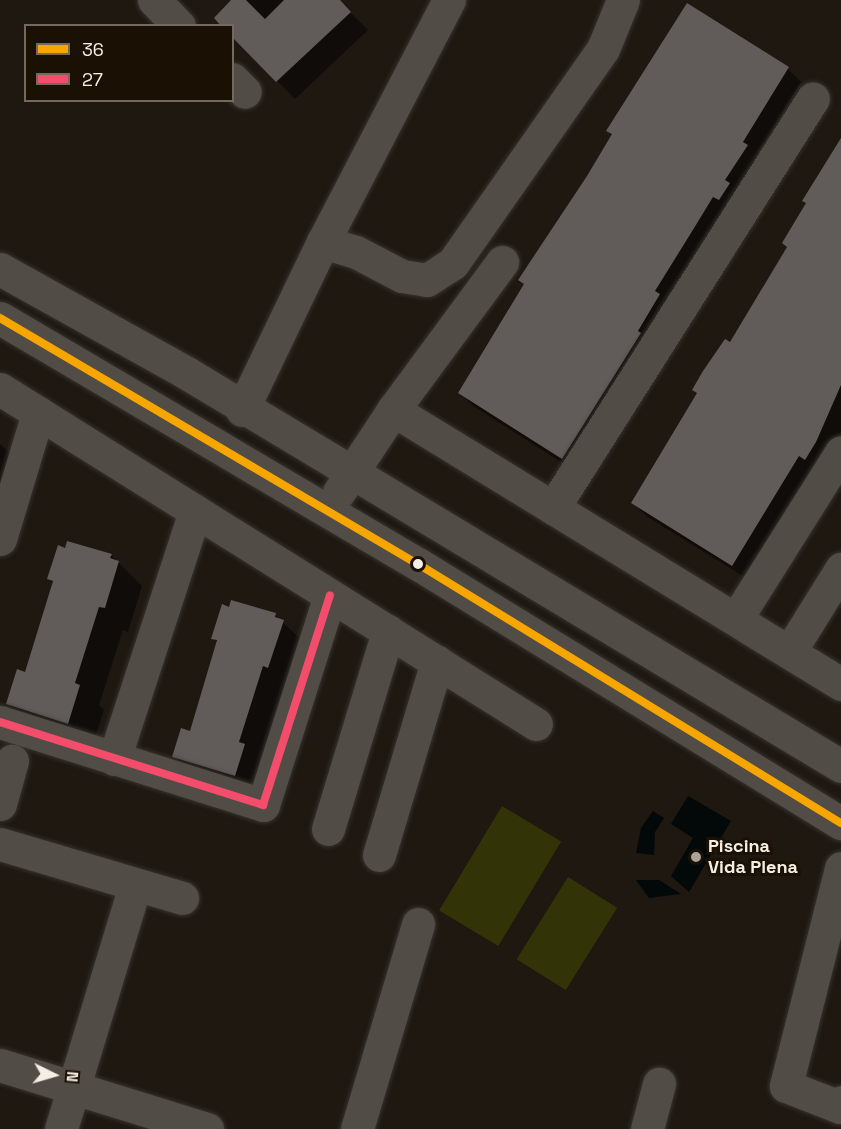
<!DOCTYPE html>
<html>
<head>
<meta charset="utf-8">
<style>
  body { margin:0 }
  #map { position:relative; width:841px; height:1129px; overflow:hidden; background:#1e1811; font-family:"Space Grotesk",sans-serif }
  div>[style] { position:absolute }
  [style*='--x'] { left:calc(var(--x)*1px); top:calc(var(--y)*1px); width:calc(var(--w)*1px); rotate:calc(var(--a)*1deg) }
  .green>* { inset:0; background:#323407; transform-origin:0 0 }
  .water>* { inset:0; background:#030808 }
  .shadow>* { inset:0; background:#0007 }
  .building>* { inset:0; background:#615b5a }
  .roads { filter:drop-shadow(0 0 2px #36322d) drop-shadow(0 0 2px #36322d) }
  .minor>* { height:33px; margin:-16.5px; padding:0 16.5px; transform-origin:16.5px; border-radius:16.5px; background:#514c45 }
  .bus-1>* { height:8px; margin:-4px; padding:0 4px; transform-origin:4px; border-radius:4px; background:#f7a600 }
  .bus-2>* { height:8px; margin:-4px; padding:0 4px; transform-origin:4px; border-radius:4px; background:#f44d6c }
  .dots>* { width:16px; height:16px; translate:-50% -50%; box-sizing:border-box; border:3px solid #1b1004; border-radius:50% }
  span { translate:-50% -50%; white-space:nowrap; text-align:center; line-height:1.15; -webkit-text-stroke:6px #1b1004; paint-order:stroke }
  .poi-label { font-size:18px; color:#f6eee5; font-weight:700 }
  .left { translate:0 -50%; text-align:left }
  .legend { position:absolute; left:24px; top:24px; width:210px; height:78px; box-sizing:border-box; background:#1b1004; border:2px solid #73695e; margin:0; padding:8px 10px; list-style:none; font-size:18px; color:#f6eee5 }
  .legend li { display:flex; align-items:center; gap:12px; height:30px }
  .legend b { width:30px; border:2px solid #73695e }
  .north { position:absolute; left:24px; top:1045px; width:60px; height:60px; -webkit-text-stroke:4px #1b1004; paint-order:stroke; rotate:95deg; font-size:16px; font-weight:700; line-height:24px; text-align:center; color:#f6eee5 }
  .north::after { content:''; display:block; margin:auto; width:21px; height:27px; background:#f6eee5; clip-path:polygon(50% 0,100% 100%,50% 72%,0 100%) }
</style>
</head>
<body>
<div id="map">
  <div class="green">
    <i style="left:502px;top:806px;width:69px;height:122px;rotate:31deg"></i>
    <i style="left:568px;top:877px;width:58px;height:97px;rotate:32deg"></i>
  </div>
  <div class="water">
    <i style="clip-path:polygon(688px 796px,731px 821px,689px 892px,671px 876px,693px 838px,671px 824px)"></i>
    <i style="clip-path:polygon(653px 811px,664px 818px,655px 832px,654px 855px,636px 853px,641px 828px)"></i>
    <i style="clip-path:polygon(636px 880px,659px 880px,681px 894px,649px 898px)"></i>
  </div>
  <div class="shadow">
    <i style="clip-path:polygon(233px 0,338px 0,368px 30px,295px 99px,232px 35px)"></i>
    <i style="clip-path:polygon(687px 5px,788px 69px,801px 82px,756px 156px,760px 159px,575px 471px,473px 406px,460px 393px,613px 135px,608px 130px)"></i>
    <i style="clip-path:polygon(841px 140px,841px 431px,829px 456px,746px 578px,646px 516px,633px 502px,788px 248px)"></i>
    <i style="clip-path:polygon(0 444px,29px 471px,0 544px)"></i>
    <i style="clip-path:polygon(66px 550px,111px 555px,142px 586px,128px 632px,123px 630px,99px 705px,104px 710px,92px 747px,32px 728px,8px 704px,26px 673px,54px 584px,49px 579px)"></i>
    <i style="clip-path:polygon(275px 615px,307px 645px,259px 799px,198px 780px,174px 756px,191px 733px,218px 643px,213px 638px)"></i>
  </div>
  <div class="building">
    <i style="clip-path:polygon(231px 0,246px 0,265px 19px,284px 0,340px 0,351px 12px,276px 82px,232px 37px,232px 26px,221px 26px,214px 18px)"></i>
    <i style="clip-path:polygon(687px 3px,789px 67px,743px 142px,748px 145px,725px 180px,730px 183px,719px 200px,713px 197px,691px 233px,655px 291px,660px 294px,638px 331px,641px 333px,562px 459px,458px 393px,524px 284px,518px 280px,587px 176px,612px 134px,606px 131px)"></i>
    <i style="clip-path:polygon(841px 138px,841px 385px,816px 442px,805px 460px,799px 456px,732px 566px,631px 503px,697px 393px,692px 390px,703px 371px,725px 339px,730px 342px,787px 247px,782px 243px,806px 203px,802px 201px)"></i>
    <i style="clip-path:polygon(67px 541px,112px 554px,110px 558px,119px 561px,105px 608px,99px 607px,75px 683px,80px 685px,68px 724px,6px 704px,17px 669px,25px 672px,53px 581px,47px 579px,58px 545px,65px 548px)"></i>
    <i style="clip-path:polygon(231px 600px,276px 613px,275px 617px,284px 620px,268px 668px,263px 666px,239px 742px,245px 744px,235px 776px,172px 757px,181px 728px,190px 731px,217px 640px,211px 639px,222px 604px,229px 607px)"></i>
  </div>
  <div class="roads">
    <div class="minor">
      <i style="--x:154;--y:0;--w:36;--a:46"></i>
      <i style="--x:232;--y:79;--w:18;--a:45"></i>
      <i style="--x:323;--y:242;--w:34;--a:17"></i>
      <i style="--x:356;--y:252;--w:52;--a:27.6"></i>
      <i style="--x:402;--y:276;--w:25;--a:9"></i>
      <i style="--x:427;--y:280;--w:31;--a:-33"></i>
      <i style="--x:453;--y:263;--w:261;--a:-55"></i>
      <i style="--x:603;--y:49;--w:53;--a:-67.8"></i>
      <i style="--x:0;--y:269;--w:212;--a:29.1"></i>
      <i style="--x:185;--y:372;--w:765;--a:30.99"></i>
      <i style="--x:0;--y:318;--w:485;--a:30.5"></i>
      <i style="--x:418;--y:564;--w:496;--a:31.5"></i>
      <i style="--x:0;--y:389;--w:632;--a:32.01"></i>
      <i style="--x:242;--y:410;--w:187;--a:-64.3"></i>
      <i style="--x:323;--y:242;--w:273;--a:-62.5"></i>
      <i style="--x:393;--y:410;--w:525;--a:31.45"></i>
      <i style="--x:339;--y:492;--w:98;--a:-56.6"></i>
      <i style="--x:393;--y:410;--w:184;--a:-53.6"></i>
      <i style="--x:553;--y:508;--w:485;--a:-57.6"></i>
      <i style="--x:0;--y:539;--w:132;--a:-73.2"></i>
      <i style="--x:736;--y:619;--w:197;--a:-57.8"></i>
      <i style="--x:790;--y:651;--w:97;--a:-58.1"></i>
      <i style="--x:0;--y:722;--w:276;--a:17.5"></i>
      <i style="--x:263;--y:805;--w:220;--a:-72.3"></i>
      <i style="--x:114;--y:759;--w:261;--a:-71.9"></i>
      <i style="--x:0;--y:804;--w:45;--a:-74.4"></i>
      <i style="--x:328;--y:829;--w:207;--a:-73.1"></i>
      <i style="--x:0;--y:844;--w:190;--a:16.5"></i>
      <i style="--x:379;--y:855;--w:202;--a:-73.3"></i>
      <i style="--x:841;--y:868;--w:225;--a:104.2"></i>
      <i style="--x:786;--y:1086;--w:58;--a:21.3"></i>
      <i style="--x:840;--y:1107;--w:5;--a:-79"></i>
      <i style="--x:0;--y:1065;--w:217;--a:17.2"></i>
      <i style="--x:61;--y:1129;--w:255;--a:-73.1"></i>
      <i style="--x:357;--y:1129;--w:214;--a:-73.4"></i>
      <i style="--x:647;--y:1129;--w:47;--a:-75.1"></i>
    </div>
  </div>
  <div class="bus-1">
    <i style="--x:0;--y:318;--w:485;--a:30.5"></i>
    <i style="--x:418;--y:564;--w:496;--a:31.5"></i>
  </div>
  <div class="bus-2">
    <i style="--x:0;--y:722;--w:276;--a:17.5"></i>
    <i style="--x:263;--y:805;--w:220;--a:-72.3"></i>
  </div>
  <div class="dots">
    <i style="left:418px;top:564px;background:#f6eee5"></i>
    <i style="left:696px;top:857px;background:#aaa39b"></i>
  </div>
  <div class="poi-label">
    <span class="left" style="left:708px;top:857px">Piscina<br>Vida Plena</span>
  </div>
  <ul class="legend">
  <li><b style="height:8px;background:#f7a600"></b>36</li>
  <li><b style="height:8px;background:#f44d6c"></b>27</li>
  </ul>
  <div class="north">N</div>
</div>
</body>
</html>
